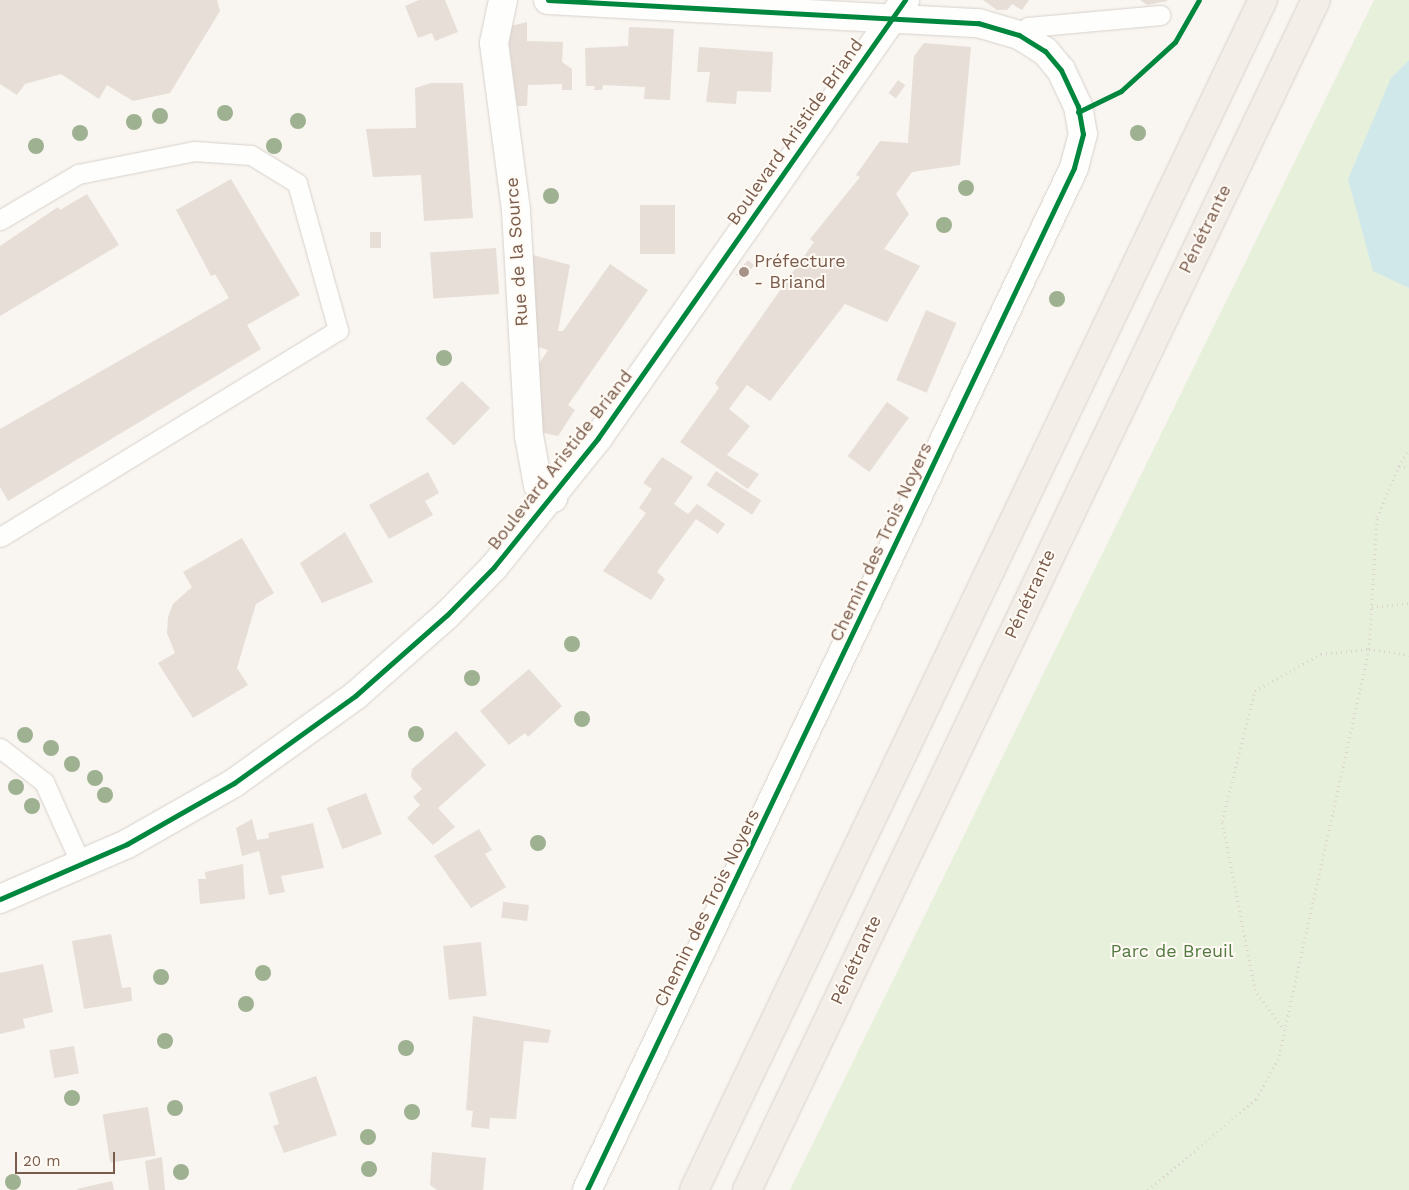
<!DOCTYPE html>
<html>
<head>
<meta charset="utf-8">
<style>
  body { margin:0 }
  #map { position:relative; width:1409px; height:1190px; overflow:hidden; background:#f9f5f0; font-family:"Work Sans",sans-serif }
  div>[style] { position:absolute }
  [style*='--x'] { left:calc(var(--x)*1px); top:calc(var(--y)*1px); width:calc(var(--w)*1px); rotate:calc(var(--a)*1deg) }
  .green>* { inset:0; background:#e7f0db }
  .water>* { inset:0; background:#d0e8ea }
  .building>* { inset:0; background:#e6ded7; transform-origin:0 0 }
  .path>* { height:3px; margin-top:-1.5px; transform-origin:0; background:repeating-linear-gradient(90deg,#dcd5d0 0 1px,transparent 0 5px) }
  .roads { filter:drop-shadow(0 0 1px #d7d1cb) drop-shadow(0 0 1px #d7d1cb) }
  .service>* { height:19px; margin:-9.5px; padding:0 9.5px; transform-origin:9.5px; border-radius:9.5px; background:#fefefd }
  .minor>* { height:28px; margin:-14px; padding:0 14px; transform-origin:14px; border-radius:14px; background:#fefefd }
  .tertiary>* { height:28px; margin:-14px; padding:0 14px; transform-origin:14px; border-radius:14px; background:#fefefd }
  .primary>* { height:28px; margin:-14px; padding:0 14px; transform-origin:14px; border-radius:14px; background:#f3eee8 }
  .cycleway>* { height:5px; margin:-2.5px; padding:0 2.5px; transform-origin:2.5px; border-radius:2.5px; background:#00873e }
  .trees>* { width:16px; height:16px; margin:-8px; border-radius:50%; background:#9eb190 }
  .dots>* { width:14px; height:14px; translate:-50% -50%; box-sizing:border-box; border:2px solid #fffaf3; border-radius:50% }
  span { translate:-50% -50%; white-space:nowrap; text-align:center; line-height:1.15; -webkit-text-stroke:4px #fffaf3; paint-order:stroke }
  .street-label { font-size:18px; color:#7a5c4d }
  .poi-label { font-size:18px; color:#7a5c4d }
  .left { translate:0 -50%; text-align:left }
  .park-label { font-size:18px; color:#537a41 }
  .scale { position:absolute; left:15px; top:1152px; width:100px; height:22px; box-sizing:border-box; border:2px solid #7a5c4d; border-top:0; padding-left:6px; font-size:15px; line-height:18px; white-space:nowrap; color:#7a5c4d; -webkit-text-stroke:4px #fffaf3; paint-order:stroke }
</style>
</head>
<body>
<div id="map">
  <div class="green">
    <i style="clip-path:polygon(1374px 0,1409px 0,1409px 1190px,790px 1190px)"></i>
  </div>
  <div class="water">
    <i style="clip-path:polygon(1409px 60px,1409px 288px,1373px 271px,1348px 179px,1391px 78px)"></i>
  </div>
  <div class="building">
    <i style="clip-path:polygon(0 0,217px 0,220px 11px,170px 93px,133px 101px,107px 85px,99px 99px,61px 74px,25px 84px,17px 95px,0 84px)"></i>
    <i style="clip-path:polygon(419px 0,445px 0,458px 32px,435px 41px,432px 33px,418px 38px,405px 6px)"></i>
    <i style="clip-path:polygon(983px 0,1029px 0,1022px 10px,1012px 4px,1007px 10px,997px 10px)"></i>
    <i style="clip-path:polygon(1140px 0,1167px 0,1167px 1px,1147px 5px)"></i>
    <i style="clip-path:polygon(527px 22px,527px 41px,563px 42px,562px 62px,572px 69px,572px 90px,562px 90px,562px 84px,528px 85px,527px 106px,517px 106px,507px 27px)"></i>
    <i style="clip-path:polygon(629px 27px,674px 29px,670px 100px,644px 99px,645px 87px,603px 85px,602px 90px,594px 90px,595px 86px,586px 86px,585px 48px,628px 46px)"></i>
    <i style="clip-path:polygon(924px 43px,971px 47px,960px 165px,912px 172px,896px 194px,909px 214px,884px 249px,920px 266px,887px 322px,845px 304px,770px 401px,747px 385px,729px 409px,750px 426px,727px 455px,759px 474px,748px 489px,680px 442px,719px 388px,715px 383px,814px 242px,810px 239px,860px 177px,856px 175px,880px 141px,908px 143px,914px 56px)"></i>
    <i style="clip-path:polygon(699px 47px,773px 52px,771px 92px,737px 91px,736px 104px,706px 102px,710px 72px,697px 72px)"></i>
    <i style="left:898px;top:80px;width:9px;height:16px;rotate:36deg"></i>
    <i style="clip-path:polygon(431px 83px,463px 83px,473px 218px,424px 221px,421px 175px,373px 177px,366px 129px,416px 128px,415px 88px)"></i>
    <i style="clip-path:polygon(231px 179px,300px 295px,247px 325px,261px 349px,8px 501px,0 487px,0 429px,229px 298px,215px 274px,211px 276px,176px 210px)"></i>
    <i style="clip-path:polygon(87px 194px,119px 245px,0 316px,0 246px,58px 207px,60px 210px)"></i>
    <i style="left:640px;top:205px;width:35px;height:49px"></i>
    <i style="left:370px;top:232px;width:11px;height:16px"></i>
    <i style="left:496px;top:248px;width:46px;height:66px;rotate:86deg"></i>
    <i style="clip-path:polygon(529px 254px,570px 265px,558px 331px,563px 331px,610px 264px,648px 290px,568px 405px,575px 410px,558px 436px,539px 432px,536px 368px,548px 350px,535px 346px)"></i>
    <i style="left:748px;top:260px;width:8px;height:19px;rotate:40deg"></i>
    <i style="left:926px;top:310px;width:33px;height:76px;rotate:23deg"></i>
    <i style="left:462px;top:381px;width:39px;height:52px;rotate:44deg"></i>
    <i style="left:887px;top:402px;width:27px;height:67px;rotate:36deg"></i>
    <i style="clip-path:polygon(662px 457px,693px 477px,674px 504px,688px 514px,697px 504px,725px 524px,718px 534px,696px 519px,657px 572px,665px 579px,651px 600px,603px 571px,646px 513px,639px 508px,652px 489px,643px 483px)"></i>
    <i style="left:716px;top:471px;width:54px;height:17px;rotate:33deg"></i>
    <i style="clip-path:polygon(428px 472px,439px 493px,425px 501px,433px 515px,389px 539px,369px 505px)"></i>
    <i style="clip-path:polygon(345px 532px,373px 582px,322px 603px,300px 563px)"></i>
    <i style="clip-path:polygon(242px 538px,274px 593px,256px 604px,237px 668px,248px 685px,193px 718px,158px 663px,175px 653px,167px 633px,168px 617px,173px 604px,192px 587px,183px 572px)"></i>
    <i style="clip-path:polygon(529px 669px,562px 706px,528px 737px,525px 733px,509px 745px,480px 711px)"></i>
    <i style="clip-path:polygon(456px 731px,486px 765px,438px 808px,455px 827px,433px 845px,407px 818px,420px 805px,413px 797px,422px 789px,411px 777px,412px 769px)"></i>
    <i style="left:366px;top:793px;width:44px;height:42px;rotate:69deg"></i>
    <i style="clip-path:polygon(252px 819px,257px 840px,269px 838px,268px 833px,313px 823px,324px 868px,281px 876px,285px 892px,269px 895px,259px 851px,242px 856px,236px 828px)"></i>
    <i style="clip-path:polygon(479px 829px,492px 850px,485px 854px,506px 887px,471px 908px,434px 856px)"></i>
    <i style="clip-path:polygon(243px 864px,245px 899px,200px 904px,198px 879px,206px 879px,205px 872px)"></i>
    <i style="left:529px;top:905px;width:16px;height:26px;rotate:97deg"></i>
    <i style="clip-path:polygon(111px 934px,122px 988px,131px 987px,132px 1001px,84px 1009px,72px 941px)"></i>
    <i style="left:481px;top:942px;width:54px;height:38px;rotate:84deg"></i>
    <i style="clip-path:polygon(43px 964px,53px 1012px,23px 1019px,25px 1028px,0 1034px,0 973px)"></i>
    <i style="clip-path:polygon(473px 1016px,551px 1030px,548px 1043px,524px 1041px,516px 1119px,490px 1118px,489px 1129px,471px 1127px,473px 1111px,466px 1110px)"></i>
    <i style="left:74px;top:1046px;width:28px;height:25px;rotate:80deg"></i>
    <i style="clip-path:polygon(316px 1076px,337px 1135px,284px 1153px,273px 1126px,279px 1124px,269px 1093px)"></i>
    <i style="left:148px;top:1107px;width:49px;height:46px;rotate:81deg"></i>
    <i style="clip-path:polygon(432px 1152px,486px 1158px,483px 1190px,437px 1190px,430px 1185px)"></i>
    <i style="clip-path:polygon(162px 1157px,165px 1190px,149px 1190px,145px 1161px)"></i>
    <i style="clip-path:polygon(112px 1181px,114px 1190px,78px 1190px,77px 1189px)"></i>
  </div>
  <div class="path">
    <i style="--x:1399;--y:466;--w:19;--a:-58"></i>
    <i style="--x:1372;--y:607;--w:37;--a:-6"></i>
    <i style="--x:1282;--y:1026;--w:45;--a:-126.9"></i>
    <i style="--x:1255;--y:990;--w:172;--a:-101"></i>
    <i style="--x:1222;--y:821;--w:134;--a:-75.8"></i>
    <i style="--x:1255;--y:691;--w:76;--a:-29.3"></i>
    <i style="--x:1321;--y:654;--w:48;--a:-5.9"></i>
    <i style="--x:1369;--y:649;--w:40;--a:8.5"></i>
    <i style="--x:1148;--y:1190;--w:141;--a:-40.1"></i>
    <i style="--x:1256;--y:1099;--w:45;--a:-60.6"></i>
    <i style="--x:1278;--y:1060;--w:421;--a:-77.5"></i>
    <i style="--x:1369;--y:649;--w:132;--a:-86.5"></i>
    <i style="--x:1377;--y:517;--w:56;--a:-66.7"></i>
    <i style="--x:1399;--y:466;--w:10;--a:11"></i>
  </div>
  <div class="roads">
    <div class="service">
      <i style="--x:1019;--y:35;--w:12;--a:-42"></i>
      <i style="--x:1028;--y:27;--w:133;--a:-5.2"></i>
      <i style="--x:0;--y:220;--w:91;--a:-30.5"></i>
      <i style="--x:78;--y:174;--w:118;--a:-11.2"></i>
      <i style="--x:194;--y:151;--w:57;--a:4"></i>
      <i style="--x:251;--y:155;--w:54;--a:31.3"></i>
      <i style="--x:297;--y:183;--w:153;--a:74.4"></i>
      <i style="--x:338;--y:330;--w:396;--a:148.5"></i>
      <i style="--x:0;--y:748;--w:56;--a:37.7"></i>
      <i style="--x:44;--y:782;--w:92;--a:65.7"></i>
    </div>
    <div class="minor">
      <i style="--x:503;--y:0;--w:44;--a:101.8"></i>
      <i style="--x:494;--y:43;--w:169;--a:82.5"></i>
      <i style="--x:516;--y:211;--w:225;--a:86.7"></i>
      <i style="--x:529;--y:436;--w:50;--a:79.6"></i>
      <i style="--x:538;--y:485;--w:20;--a:41"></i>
      <i style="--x:548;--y:0;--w:431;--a:3.1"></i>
      <i style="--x:978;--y:23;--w:43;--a:16.3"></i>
      <i style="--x:1019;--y:35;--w:31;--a:32"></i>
      <i style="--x:1045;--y:51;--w:25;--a:50"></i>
      <i style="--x:1061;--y:70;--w:40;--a:65"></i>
      <i style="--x:1078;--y:106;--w:28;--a:80"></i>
      <i style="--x:1083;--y:134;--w:35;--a:105"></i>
      <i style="--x:1074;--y:168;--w:1132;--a:115.48"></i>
    </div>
    <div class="tertiary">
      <i style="--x:0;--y:899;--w:138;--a:-23.4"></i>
      <i style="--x:127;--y:844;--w:123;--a:-29.7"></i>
      <i style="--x:234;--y:783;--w:149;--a:-35.7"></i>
      <i style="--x:355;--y:696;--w:123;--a:-41.4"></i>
      <i style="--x:447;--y:615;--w:67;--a:-45.6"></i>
      <i style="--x:494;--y:567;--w:166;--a:-51.1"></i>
      <i style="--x:598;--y:438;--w:535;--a:-54.97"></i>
    </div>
    <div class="primary">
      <i style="--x:694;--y:1190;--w:1319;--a:-64.45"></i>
      <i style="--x:747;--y:1190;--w:1319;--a:-64.45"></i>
    </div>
  </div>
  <div class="cycleway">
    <i style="--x:548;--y:0;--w:431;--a:3.1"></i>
    <i style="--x:978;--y:23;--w:43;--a:16.3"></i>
    <i style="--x:1019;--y:35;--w:31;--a:32"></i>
    <i style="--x:1045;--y:51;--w:25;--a:50"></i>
    <i style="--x:1061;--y:70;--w:40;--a:65"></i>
    <i style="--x:1078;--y:106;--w:28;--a:80"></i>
    <i style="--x:1083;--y:134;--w:35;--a:105"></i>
    <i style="--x:1074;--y:168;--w:1132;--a:115.48"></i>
    <i style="--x:1078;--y:112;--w:48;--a:-26"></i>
    <i style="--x:1121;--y:91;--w:73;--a:-42.2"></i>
    <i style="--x:1175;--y:42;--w:48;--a:-60.3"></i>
    <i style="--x:0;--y:899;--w:138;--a:-23.4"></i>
    <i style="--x:127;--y:844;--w:123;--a:-29.7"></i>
    <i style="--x:234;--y:783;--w:149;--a:-35.7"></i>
    <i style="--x:355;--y:696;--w:123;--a:-41.4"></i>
    <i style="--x:447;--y:615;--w:67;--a:-45.6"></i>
    <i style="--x:494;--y:567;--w:166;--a:-51.1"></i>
    <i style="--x:598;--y:438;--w:535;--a:-54.97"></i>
  </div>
  <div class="trees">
    <i style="left:225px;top:113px"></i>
    <i style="left:160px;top:116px"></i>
    <i style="left:298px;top:121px"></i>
    <i style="left:134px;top:122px"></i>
    <i style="left:80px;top:133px"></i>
    <i style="left:1138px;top:133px"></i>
    <i style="left:36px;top:146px"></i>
    <i style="left:274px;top:146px"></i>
    <i style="left:966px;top:188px"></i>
    <i style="left:551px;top:196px"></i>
    <i style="left:944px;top:225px"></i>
    <i style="left:1057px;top:299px"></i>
    <i style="left:444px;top:358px"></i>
    <i style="left:572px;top:644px"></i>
    <i style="left:472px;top:678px"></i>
    <i style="left:582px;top:719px"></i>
    <i style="left:416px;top:734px"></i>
    <i style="left:25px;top:735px"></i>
    <i style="left:51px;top:748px"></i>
    <i style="left:72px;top:764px"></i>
    <i style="left:95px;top:778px"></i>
    <i style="left:16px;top:787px"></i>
    <i style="left:105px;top:795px"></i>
    <i style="left:32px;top:806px"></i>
    <i style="left:538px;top:843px"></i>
    <i style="left:263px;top:973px"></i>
    <i style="left:161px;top:977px"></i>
    <i style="left:246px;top:1004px"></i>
    <i style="left:165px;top:1041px"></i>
    <i style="left:406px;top:1048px"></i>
    <i style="left:72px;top:1098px"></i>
    <i style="left:175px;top:1108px"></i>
    <i style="left:412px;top:1112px"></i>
    <i style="left:368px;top:1137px"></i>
    <i style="left:369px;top:1169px"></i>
    <i style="left:181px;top:1172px"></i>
    <i style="left:13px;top:1182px"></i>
  </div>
  <div class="dots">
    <i style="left:744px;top:272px;background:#a69286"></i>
  </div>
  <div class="street-label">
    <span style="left:795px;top:132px;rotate:-55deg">Boulevard Aristide Briand</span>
    <span style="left:1205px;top:229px;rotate:-64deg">Pénétrante</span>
    <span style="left:517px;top:252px;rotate:-94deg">Rue de la Source</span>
    <span style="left:560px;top:460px;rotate:-52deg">Boulevard Aristide Briand</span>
    <span style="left:881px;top:542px;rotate:-65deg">Chemin des Trois Noyers</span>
    <span style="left:1030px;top:594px;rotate:-65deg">Pénétrante</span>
    <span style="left:707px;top:908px;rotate:-64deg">Chemin des Trois Noyers</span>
    <span style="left:856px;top:960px;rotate:-65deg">Pénétrante</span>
  </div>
  <div class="poi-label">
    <span class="left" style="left:754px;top:272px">Préfecture<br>- Briand</span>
  </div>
  <div class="park-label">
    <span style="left:1172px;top:951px">Parc de Breuil</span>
  </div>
  <div class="scale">20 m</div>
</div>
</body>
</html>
